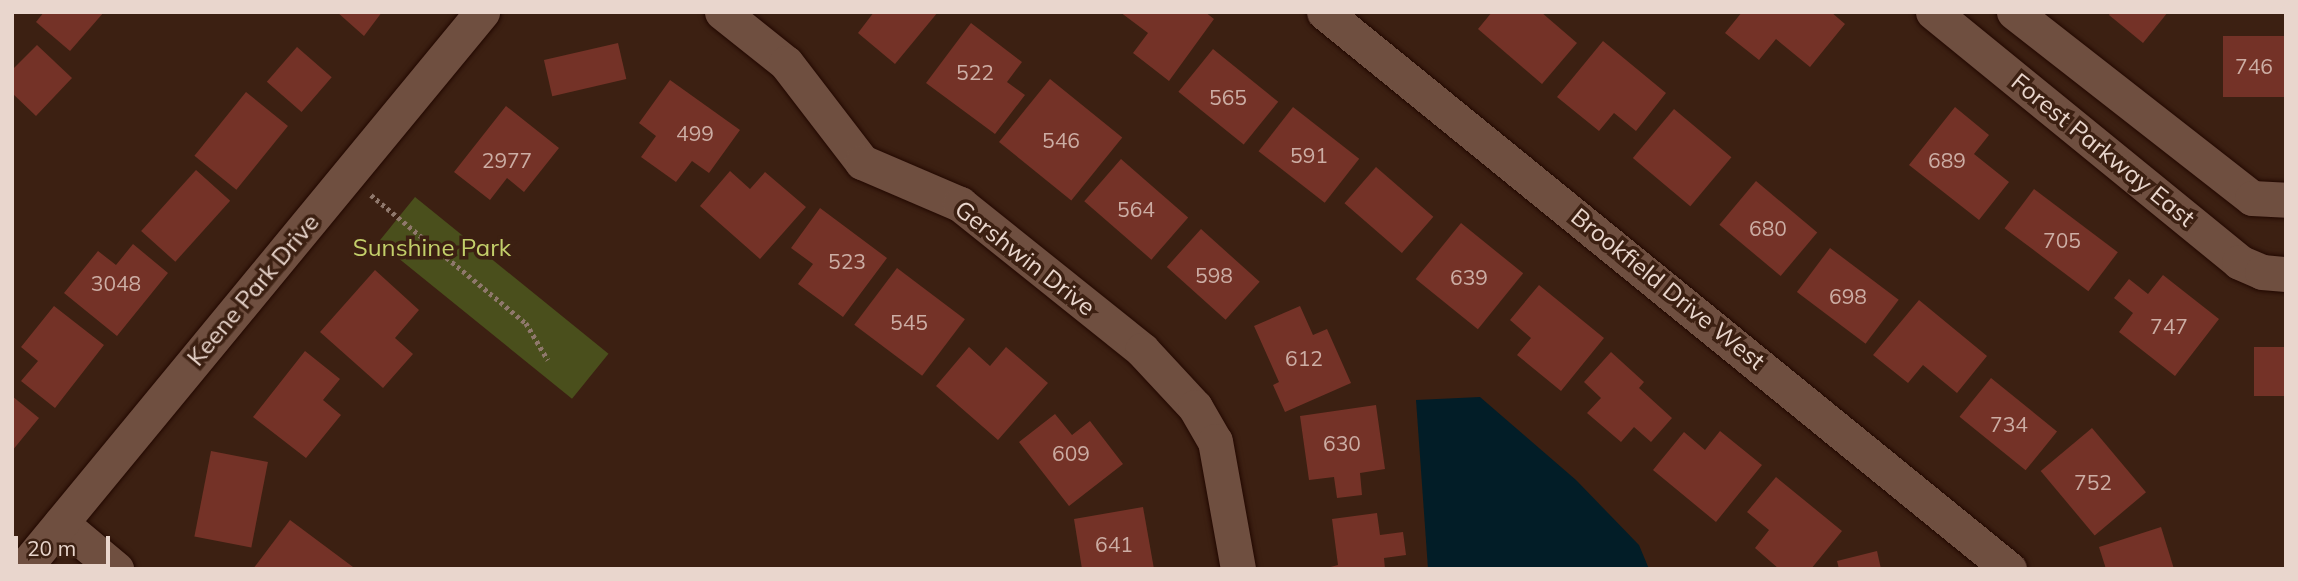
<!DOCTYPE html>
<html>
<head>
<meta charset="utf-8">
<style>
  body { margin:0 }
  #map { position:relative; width:2298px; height:581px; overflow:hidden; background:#3c2012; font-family:Mulish,sans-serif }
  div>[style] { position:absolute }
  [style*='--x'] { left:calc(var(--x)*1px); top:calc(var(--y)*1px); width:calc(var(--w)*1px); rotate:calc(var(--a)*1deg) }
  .green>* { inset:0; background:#4a4f1c; transform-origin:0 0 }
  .water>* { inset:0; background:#021d27 }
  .building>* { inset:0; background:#743227; transform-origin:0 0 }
  .path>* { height:4.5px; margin-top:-2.25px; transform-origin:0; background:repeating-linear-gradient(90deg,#8f786c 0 3.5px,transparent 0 7px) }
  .roads { filter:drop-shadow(0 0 2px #220800) drop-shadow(0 0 2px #220800) }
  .street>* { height:35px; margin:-17.5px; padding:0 17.5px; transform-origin:17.5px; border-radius:17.5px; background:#6f4f40 }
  span { translate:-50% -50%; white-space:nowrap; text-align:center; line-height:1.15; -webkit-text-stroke:7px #3c2012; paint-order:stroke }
  .number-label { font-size:21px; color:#ccada4 }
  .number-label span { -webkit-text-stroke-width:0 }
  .street-label { font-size:24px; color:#e9d6cd }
  .park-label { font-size:24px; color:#c3cf6a }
  .frame { position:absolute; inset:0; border:14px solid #e9d6cd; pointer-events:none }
  .scale { position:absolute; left:14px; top:536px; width:96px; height:32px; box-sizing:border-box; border:4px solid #e9d6cd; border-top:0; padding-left:9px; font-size:21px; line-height:24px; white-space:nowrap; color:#e9d6cd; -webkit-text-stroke:5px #3c2012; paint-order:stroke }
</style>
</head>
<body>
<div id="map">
  <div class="green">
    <i style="left:415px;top:197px;width:249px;height:58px;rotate:39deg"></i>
  </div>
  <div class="water">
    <i style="clip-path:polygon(1480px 397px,1576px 480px,1639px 545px,1649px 569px,1428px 569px,1416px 400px)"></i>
  </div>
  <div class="building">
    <i style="clip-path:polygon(44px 12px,104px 12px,70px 51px,36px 22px)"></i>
    <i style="clip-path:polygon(337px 12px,382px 12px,364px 36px)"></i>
    <i style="clip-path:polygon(874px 12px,938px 12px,895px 64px,858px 33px)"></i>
    <i style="clip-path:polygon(1120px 12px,1205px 12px,1214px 19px,1169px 81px,1133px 53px,1148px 33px)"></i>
    <i style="clip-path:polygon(1492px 12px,1541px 12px,1577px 43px,1542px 84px,1478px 29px)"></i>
    <i style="clip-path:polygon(1742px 12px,1831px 12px,1845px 24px,1810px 67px,1776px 39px,1759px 60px,1725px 33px)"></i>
    <i style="clip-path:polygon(2111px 12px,2168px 12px,2143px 43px,2109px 15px)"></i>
    <i style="clip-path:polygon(971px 23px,1022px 62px,1007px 82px,1025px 95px,995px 134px,926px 83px)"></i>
    <i style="left:2223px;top:36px;width:63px;height:61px"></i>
    <i style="clip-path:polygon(1603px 41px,1666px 93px,1636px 131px,1614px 113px,1599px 131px,1557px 97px)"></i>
    <i style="left:618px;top:43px;width:37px;height:76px;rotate:77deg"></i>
    <i style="clip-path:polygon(37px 45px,72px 78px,36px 116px,12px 93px,12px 70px)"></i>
    <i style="left:297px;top:47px;width:46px;height:46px;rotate:41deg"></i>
    <i style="left:1213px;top:49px;width:84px;height:55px;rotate:39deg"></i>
    <i style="left:1050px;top:79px;width:93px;height:81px;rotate:39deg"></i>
    <i style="clip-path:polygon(670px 80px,740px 130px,709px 173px,692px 161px,676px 182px,641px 157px,656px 136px,639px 123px)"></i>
    <i style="left:246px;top:92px;width:54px;height:82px;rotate:39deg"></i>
    <i style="clip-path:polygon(506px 106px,559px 148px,524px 192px,507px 178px,490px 200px,454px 172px)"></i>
    <i style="left:1293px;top:107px;width:84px;height:56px;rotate:38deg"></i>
    <i style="clip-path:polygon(1955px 107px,1989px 135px,1974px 154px,2009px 182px,1979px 220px,1909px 165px)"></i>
    <i style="left:1674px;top:109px;width:75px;height:64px;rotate:40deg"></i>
    <i style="left:1121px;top:159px;width:89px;height:56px;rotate:41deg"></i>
    <i style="left:1376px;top:167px;width:76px;height:48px;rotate:41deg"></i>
    <i style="left:196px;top:170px;width:46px;height:82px;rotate:42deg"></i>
    <i style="clip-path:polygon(730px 171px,750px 189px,765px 172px,806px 207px,760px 259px,700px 206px)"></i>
    <i style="left:1756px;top:181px;width:80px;height:57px;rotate:40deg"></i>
    <i style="left:2034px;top:189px;width:105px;height:49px;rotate:37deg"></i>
    <i style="clip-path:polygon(820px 208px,887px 258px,843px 317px,798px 284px,813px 264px,791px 248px)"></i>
    <i style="left:1461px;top:223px;width:80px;height:72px;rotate:39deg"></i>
    <i style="left:1201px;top:229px;width:79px;height:51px;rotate:42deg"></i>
    <i style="clip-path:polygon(133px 244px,168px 273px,117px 336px,64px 293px,98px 251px,116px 265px)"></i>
    <i style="left:1830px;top:248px;width:86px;height:55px;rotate:37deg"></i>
    <i style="left:897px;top:268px;width:85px;height:71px;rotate:37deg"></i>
    <i style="clip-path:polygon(375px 270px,419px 310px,395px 338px,413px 354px,383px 388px,320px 332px)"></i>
    <i style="clip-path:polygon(2163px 275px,2219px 319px,2175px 376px,2119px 332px,2133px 313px,2114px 298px,2129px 279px,2148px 294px)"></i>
    <i style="clip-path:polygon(1539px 285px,1604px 338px,1561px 391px,1517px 355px,1531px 338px,1510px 320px)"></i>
    <i style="clip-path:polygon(1919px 300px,1987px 356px,1957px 393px,1923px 365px,1908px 383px,1873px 355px)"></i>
    <i style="clip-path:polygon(54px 306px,104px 345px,55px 408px,21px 381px,38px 361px,21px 347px)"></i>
    <i style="clip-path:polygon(1300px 306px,1313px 335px,1327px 329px,1351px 383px,1285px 412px,1273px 385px,1279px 382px,1254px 326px)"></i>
    <i style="clip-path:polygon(969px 347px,990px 366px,1006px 347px,1048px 383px,998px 440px,936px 386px)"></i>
    <i style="left:2254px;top:347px;width:32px;height:49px"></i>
    <i style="clip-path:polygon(305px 351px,340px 379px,323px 400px,341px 415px,306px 458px,253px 417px)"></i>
    <i style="clip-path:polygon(1611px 352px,1644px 382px,1639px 388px,1672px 418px,1651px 442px,1634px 427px,1621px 442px,1587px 413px,1601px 398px,1584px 382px)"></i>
    <i style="left:1991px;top:378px;width:85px;height:50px;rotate:39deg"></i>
    <i style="clip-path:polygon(12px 396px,39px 418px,12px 451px)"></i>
    <i style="clip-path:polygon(1376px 405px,1385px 469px,1360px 473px,1362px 495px,1337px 498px,1334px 477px,1309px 480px,1300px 416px)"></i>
    <i style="clip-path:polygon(1055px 414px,1072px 435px,1090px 421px,1123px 464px,1069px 506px,1019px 442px)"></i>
    <i style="left:2092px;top:428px;width:84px;height:67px;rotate:50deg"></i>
    <i style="clip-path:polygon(1720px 431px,1762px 465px,1716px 522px,1653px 470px,1684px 432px,1705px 450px)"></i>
    <i style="left:211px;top:451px;width:58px;height:87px;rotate:11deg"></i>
    <i style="clip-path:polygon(1776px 477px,1842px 531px,1811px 569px,1779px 569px,1755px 548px,1769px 530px,1747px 512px)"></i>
    <i style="clip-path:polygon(1143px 507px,1154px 569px,1082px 569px,1074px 519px)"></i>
    <i style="clip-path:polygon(1377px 513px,1380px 535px,1403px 532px,1406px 555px,1384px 558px,1385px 569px,1323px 569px,1338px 565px,1332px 519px)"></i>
    <i style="clip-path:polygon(290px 520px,353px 567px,352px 569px,253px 569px)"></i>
    <i style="clip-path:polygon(2161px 527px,2174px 569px,2106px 569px,2099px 547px)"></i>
    <i style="clip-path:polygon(1877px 551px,1881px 569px,1839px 569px,1837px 561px)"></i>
  </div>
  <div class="path">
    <i style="--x:371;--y:195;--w:201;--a:39.6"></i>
    <i style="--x:526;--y:323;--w:43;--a:59.3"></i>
  </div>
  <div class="roads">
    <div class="street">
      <i style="--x:722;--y:12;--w:82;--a:38.6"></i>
      <i style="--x:786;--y:63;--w:125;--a:52.5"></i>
      <i style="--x:862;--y:162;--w:107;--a:23.2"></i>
      <i style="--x:960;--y:204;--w:233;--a:38.7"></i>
      <i style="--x:1142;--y:350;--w:78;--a:47.1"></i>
      <i style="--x:1195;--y:407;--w:39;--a:60"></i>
      <i style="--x:1215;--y:441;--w:130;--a:79.8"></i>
      <i style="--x:1324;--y:12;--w:883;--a:39.12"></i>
      <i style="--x:1933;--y:12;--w:395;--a:39.2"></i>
      <i style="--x:2239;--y:262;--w:25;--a:23"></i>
      <i style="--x:2262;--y:272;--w:24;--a:5"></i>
      <i style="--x:2014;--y:12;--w:302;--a:38"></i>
      <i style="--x:2252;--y:198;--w:34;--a:3"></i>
      <i style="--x:61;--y:523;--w:72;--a:39.9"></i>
      <i style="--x:23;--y:569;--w:722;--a:-50.51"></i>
    </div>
  </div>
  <div class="number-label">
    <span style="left:2254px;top:66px">746</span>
    <span style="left:975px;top:72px">522</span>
    <span style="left:1228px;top:97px">565</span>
    <span style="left:695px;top:133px">499</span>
    <span style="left:1061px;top:140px">546</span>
    <span style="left:1309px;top:155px">591</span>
    <span style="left:507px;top:160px">2977</span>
    <span style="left:1947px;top:160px">689</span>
    <span style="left:1136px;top:209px">564</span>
    <span style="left:1768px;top:228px">680</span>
    <span style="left:2062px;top:240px">705</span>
    <span style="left:847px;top:261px">523</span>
    <span style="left:1214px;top:275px">598</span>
    <span style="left:1469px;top:277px">639</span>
    <span style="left:116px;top:283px">3048</span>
    <span style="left:1848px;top:296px">698</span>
    <span style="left:909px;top:322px">545</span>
    <span style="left:2169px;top:326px">747</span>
    <span style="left:1304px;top:358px">612</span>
    <span style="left:2009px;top:424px">734</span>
    <span style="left:1342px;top:443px">630</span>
    <span style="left:1071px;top:453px">609</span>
    <span style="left:2093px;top:482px">752</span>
    <span style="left:1114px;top:544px">641</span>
  </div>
  <div class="street-label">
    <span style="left:2103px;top:150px;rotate:39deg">Forest Parkway East</span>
    <span style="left:1025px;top:258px;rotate:38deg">Gershwin Drive</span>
    <span style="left:1668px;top:289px;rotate:39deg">Brookfield Drive West</span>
    <span style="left:253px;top:290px;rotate:-50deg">Keene Park Drive</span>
  </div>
  <div class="park-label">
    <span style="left:432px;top:248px">Sunshine Park</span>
  </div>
  <div class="frame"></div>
  <div class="scale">20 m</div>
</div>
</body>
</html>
